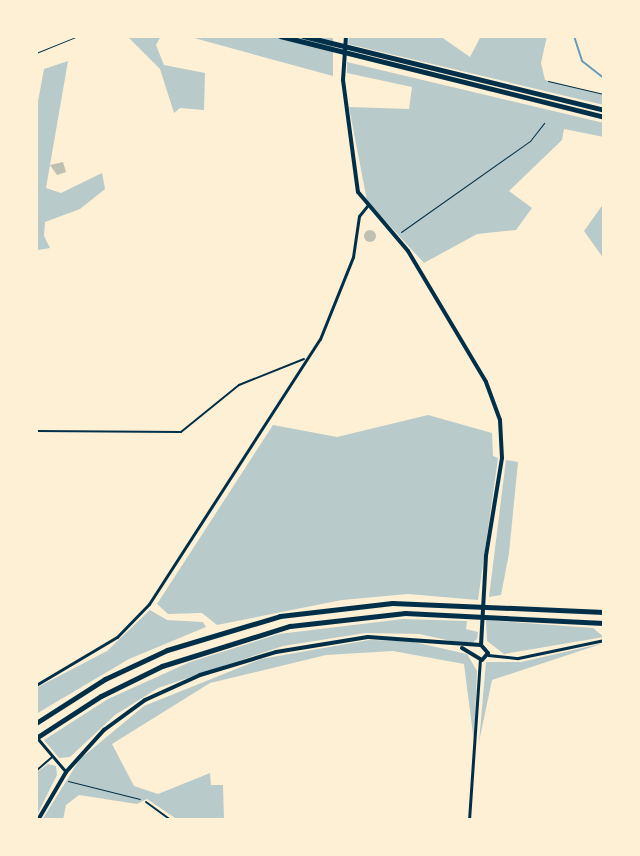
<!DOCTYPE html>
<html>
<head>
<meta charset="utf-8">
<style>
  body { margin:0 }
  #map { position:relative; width:640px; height:856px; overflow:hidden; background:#fdf0d5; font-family:"DejaVu Sans",sans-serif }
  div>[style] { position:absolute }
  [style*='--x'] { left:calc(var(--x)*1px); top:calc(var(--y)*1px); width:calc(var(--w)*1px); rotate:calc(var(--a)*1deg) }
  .green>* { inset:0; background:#b9caca }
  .stream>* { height:2px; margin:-1px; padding:0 1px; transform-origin:1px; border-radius:1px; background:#669bbc }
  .building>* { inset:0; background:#bec0b2 }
  .round { border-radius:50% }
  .path>* { height:1px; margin:-0.5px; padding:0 0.5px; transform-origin:0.5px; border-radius:0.5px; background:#003049 }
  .minor>* { height:2px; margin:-1px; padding:0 1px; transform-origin:1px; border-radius:1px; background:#003049 }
  .tertiary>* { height:3px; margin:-1.5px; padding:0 1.5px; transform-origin:1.5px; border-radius:1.5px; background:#003049 }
  .secondary>* { height:3px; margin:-1.5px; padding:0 1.5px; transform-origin:1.5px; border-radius:1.5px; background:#003049 }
  .primary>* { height:4px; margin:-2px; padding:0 2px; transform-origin:2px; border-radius:2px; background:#003049 }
  .motorway>* { height:5px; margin:-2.5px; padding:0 2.5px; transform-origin:2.5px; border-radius:2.5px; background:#003049 }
  span { translate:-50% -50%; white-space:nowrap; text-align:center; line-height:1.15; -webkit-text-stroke:6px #fdf0d5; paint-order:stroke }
  .frame { position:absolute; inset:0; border:38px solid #fdf0d5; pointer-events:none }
</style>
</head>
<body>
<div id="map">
  <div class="green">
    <i style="clip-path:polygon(127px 36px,161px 36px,156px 45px,164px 65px,205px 73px,204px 110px,180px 108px,174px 113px,160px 69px)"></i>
    <i style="clip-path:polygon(187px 36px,333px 36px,333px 76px,274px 60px)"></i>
    <i style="clip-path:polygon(349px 36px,440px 36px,470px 57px,481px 36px,547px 36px,541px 63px,545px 80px,604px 95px,604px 105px,348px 44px)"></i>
    <i style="clip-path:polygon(68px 61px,46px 188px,61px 193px,102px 173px,105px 189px,80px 209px,45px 222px,44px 236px,50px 248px,38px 250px,36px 112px,44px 69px)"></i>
    <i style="clip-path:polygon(347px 62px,604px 123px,604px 137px,564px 129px,562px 140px,509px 191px,532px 208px,516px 230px,477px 234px,424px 263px,367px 201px,349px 107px,409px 109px,412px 87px,347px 73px)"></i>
    <i style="clip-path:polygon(604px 203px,604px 259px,584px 231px)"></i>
    <i style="clip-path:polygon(428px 415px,492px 433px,493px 456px,498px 458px,478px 600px,408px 594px,342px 600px,217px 625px,202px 613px,168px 614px,157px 604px,273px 425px,337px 437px)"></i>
    <i style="clip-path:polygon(506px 460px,518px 462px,509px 553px,501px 595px,489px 597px)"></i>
    <i style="clip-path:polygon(150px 610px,167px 620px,203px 622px,206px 627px,129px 659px,36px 714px,36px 688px,107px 651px)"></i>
    <i style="clip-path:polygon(403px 619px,467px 621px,466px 629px,478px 632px,477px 639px,470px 645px,419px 634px,365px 633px,283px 646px,158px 688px,115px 715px,70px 757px,59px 758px,44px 740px,108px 699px,190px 662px,279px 634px)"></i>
    <i style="clip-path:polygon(486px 620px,593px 628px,604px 637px,504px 654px,487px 641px)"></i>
    <i style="clip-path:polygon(369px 640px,409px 641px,467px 654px,477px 671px,474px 742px,464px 664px,393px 651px,326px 655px,210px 683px,112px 744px,134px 786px,158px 794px,210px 773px,211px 785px,223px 785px,224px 820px,178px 820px,147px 799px,137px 804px,79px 795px,66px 805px,63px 820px,42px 820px,80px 759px,144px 706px,261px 659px)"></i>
    <i style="clip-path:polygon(604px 643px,492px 680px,479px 742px,486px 662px,521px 662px)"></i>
    <i style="clip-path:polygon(48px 764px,56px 766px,57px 775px,36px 817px,36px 773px)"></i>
  </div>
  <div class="stream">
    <i style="--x:574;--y:36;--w:26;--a:72"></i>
    <i style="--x:582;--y:61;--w:28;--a:38"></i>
  </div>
  <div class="building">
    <i style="clip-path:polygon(63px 162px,66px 172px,57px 175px,50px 165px)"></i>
    <i class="round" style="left:364px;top:230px;width:12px;height:12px"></i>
  </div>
  <div class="path">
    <i style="--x:36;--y:53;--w:45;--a:-22"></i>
    <i style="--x:548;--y:81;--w:57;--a:13.1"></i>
    <i style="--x:401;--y:232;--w:158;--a:-35.2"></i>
    <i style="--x:530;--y:141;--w:23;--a:-52"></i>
    <i style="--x:68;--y:781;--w:74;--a:14"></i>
  </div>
  <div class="minor">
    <i style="--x:36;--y:431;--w:145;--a:0.4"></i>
    <i style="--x:181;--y:432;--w:75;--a:-39"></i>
    <i style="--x:239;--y:385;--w:70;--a:-21.8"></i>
    <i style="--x:36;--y:771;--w:21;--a:-41"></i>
    <i style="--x:146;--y:802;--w:31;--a:36"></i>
  </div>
  <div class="tertiary">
    <i style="--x:36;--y:685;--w:94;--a:-30.7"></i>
    <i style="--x:117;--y:637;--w:46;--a:-45.9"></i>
    <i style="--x:149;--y:604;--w:315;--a:-57.2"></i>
    <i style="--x:320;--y:339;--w:88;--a:-68.1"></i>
    <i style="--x:353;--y:257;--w:41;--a:-81.7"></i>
    <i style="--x:359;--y:216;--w:13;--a:-51"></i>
    <i style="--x:38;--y:739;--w:43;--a:49.7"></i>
    <i style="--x:469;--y:820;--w:160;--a:-86.1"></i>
  </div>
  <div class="secondary">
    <i style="--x:488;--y:655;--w:30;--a:6"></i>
    <i style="--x:518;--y:658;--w:88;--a:-11.8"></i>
  </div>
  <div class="primary">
    <i style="--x:346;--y:36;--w:44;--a:93.9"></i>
    <i style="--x:343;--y:80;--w:113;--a:82.4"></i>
    <i style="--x:358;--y:192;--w:77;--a:49.7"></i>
    <i style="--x:408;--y:251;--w:152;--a:59.2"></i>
    <i style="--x:486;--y:382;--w:40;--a:69.8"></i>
    <i style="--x:500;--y:420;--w:38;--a:87"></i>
    <i style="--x:502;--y:458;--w:99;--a:99.3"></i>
    <i style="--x:486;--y:556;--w:89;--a:93.2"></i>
    <i style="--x:462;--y:648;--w:23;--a:31"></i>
    <i style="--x:482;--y:660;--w:9;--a:-49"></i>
    <i style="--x:488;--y:653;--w:11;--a:-131"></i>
    <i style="--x:38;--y:820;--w:56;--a:-59.7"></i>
    <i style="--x:66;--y:772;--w:57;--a:-47.9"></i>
    <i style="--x:104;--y:730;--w:51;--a:-36.2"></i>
    <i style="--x:145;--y:700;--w:60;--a:-24.4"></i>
    <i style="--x:200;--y:675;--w:79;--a:-16.8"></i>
    <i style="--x:276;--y:652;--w:93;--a:-9.3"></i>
    <i style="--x:368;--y:637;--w:113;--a:4"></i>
  </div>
  <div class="motorway">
    <i style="--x:280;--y:36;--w:334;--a:14"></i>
    <i style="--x:303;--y:36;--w:310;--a:13.8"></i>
    <i style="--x:36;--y:723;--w:82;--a:-32.5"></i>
    <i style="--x:105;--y:679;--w:68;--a:-25.1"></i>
    <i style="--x:167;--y:650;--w:118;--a:-16.7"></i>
    <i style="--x:280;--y:616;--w:113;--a:-6.6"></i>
    <i style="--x:392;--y:603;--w:212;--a:2.4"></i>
    <i style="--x:36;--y:738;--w:77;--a:-32.9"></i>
    <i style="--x:101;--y:696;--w:68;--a:-26.2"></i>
    <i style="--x:162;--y:666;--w:134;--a:-17.4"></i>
    <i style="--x:290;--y:626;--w:116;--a:-6.4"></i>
    <i style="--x:405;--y:613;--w:199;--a:2.9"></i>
  </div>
  <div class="frame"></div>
</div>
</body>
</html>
